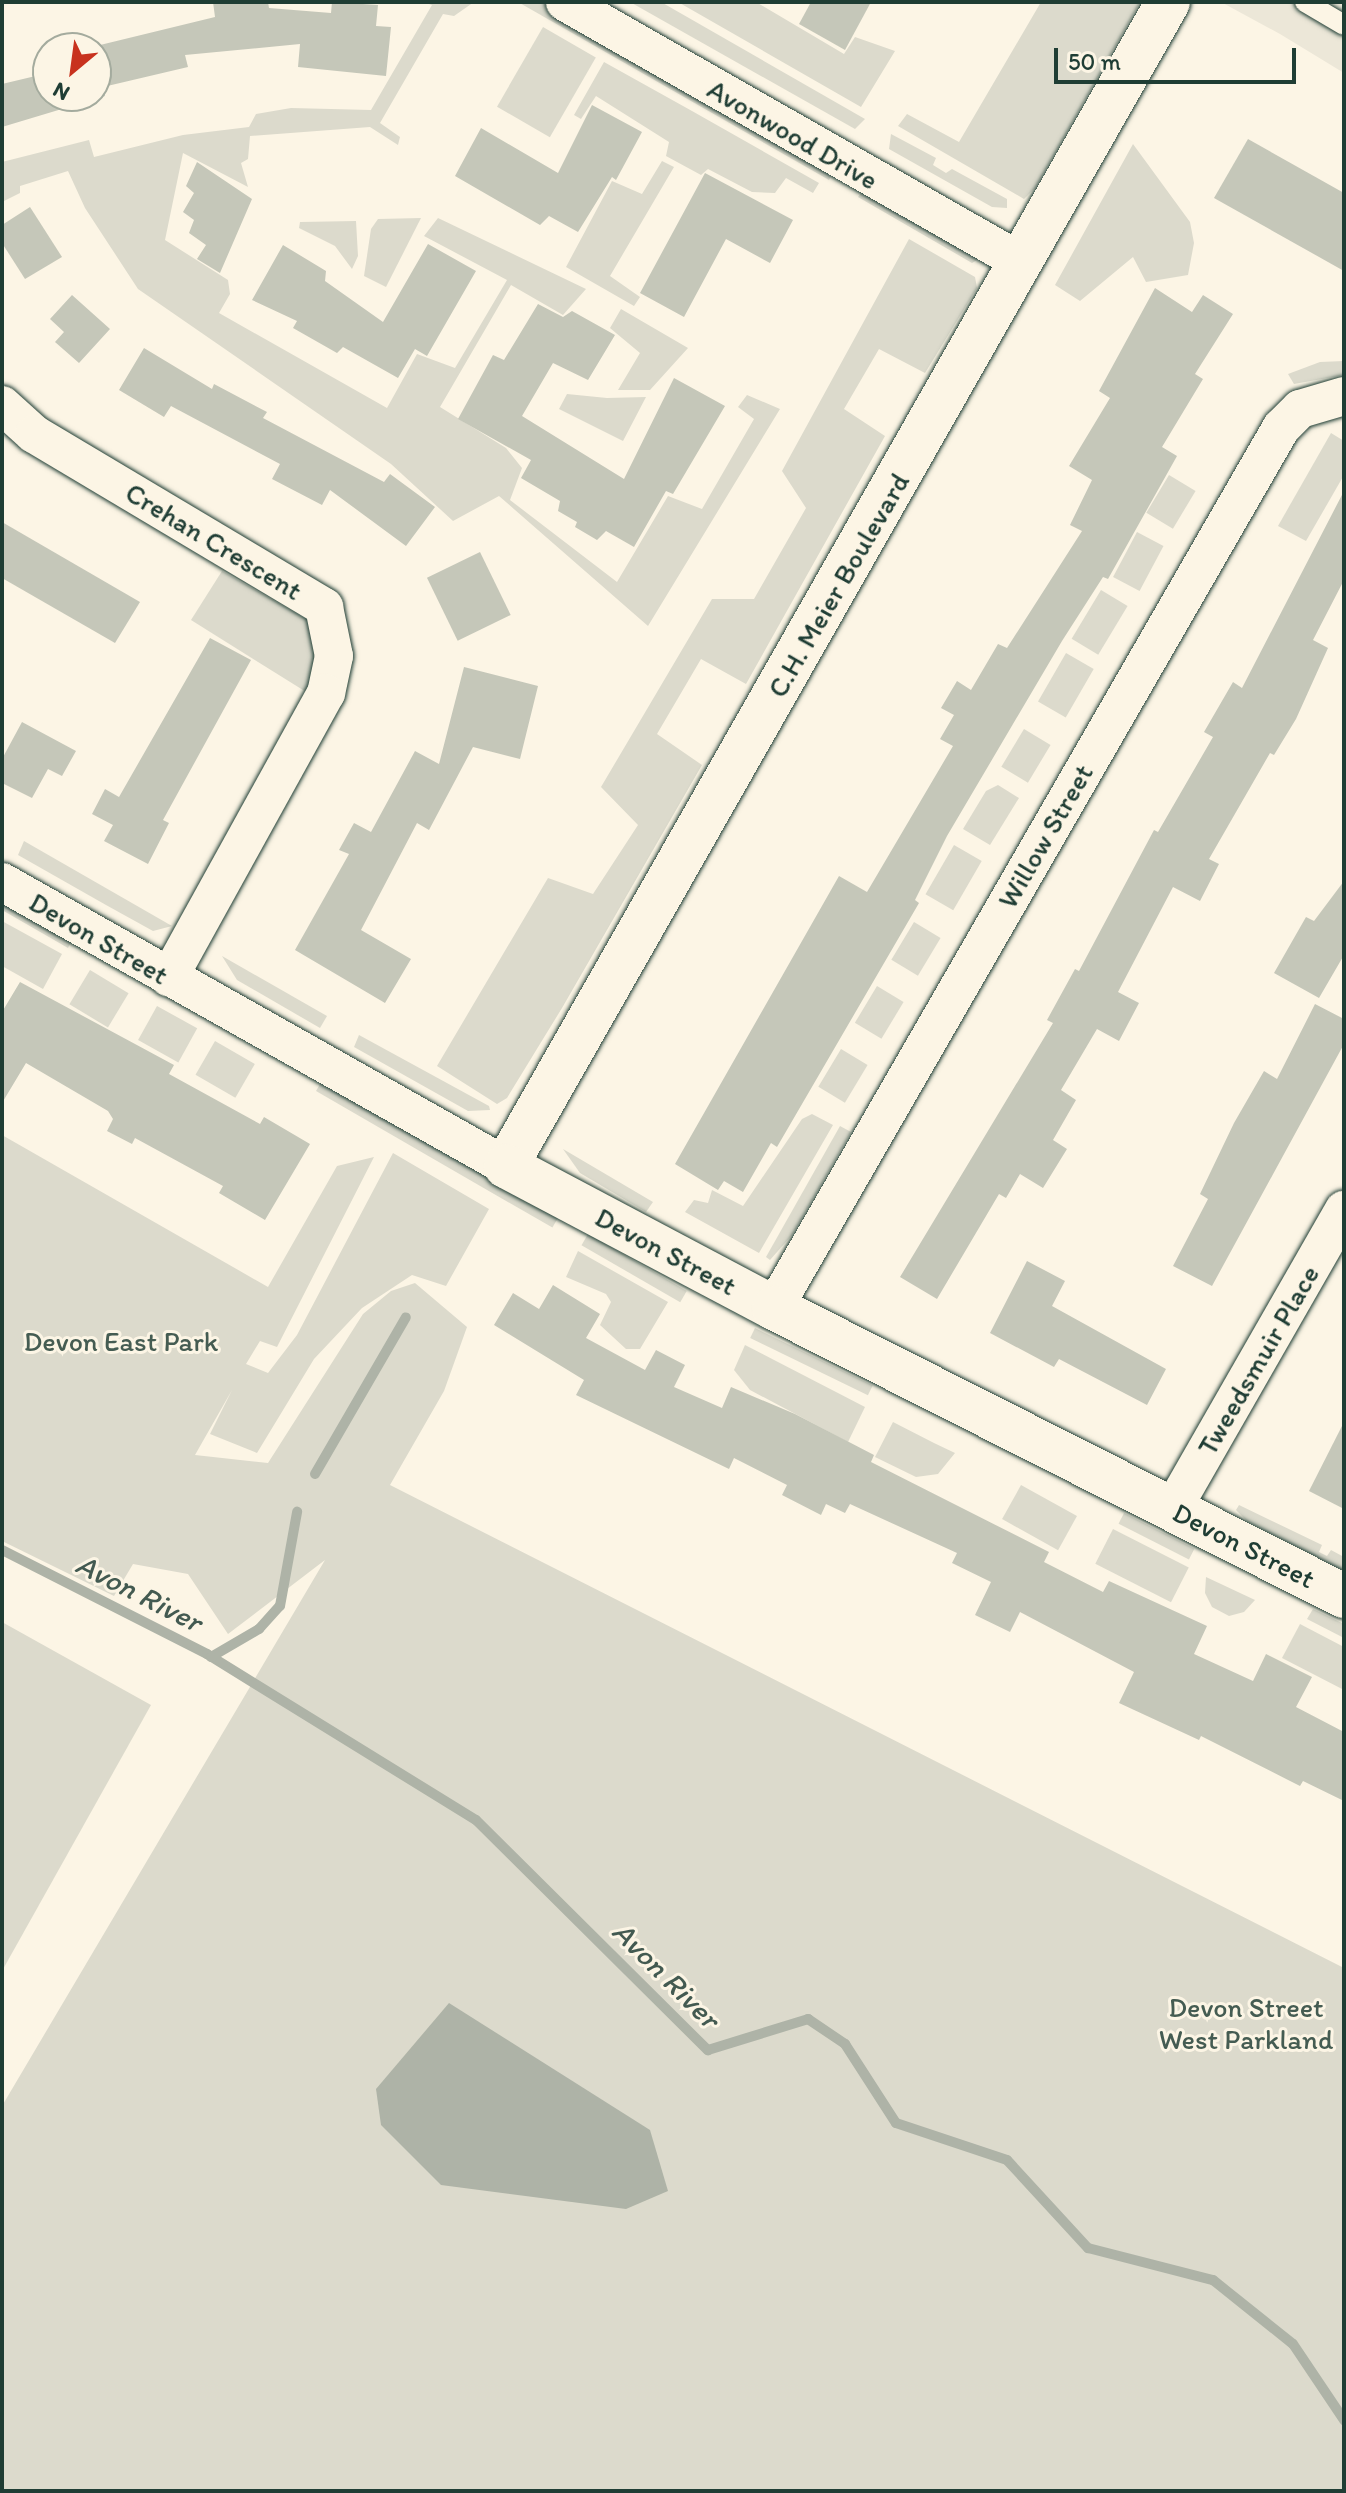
<!DOCTYPE html>
<html>
<head>
<meta charset="utf-8">
<style>
  body { margin:0 }
  #map { position:relative; width:1346px; height:2493px; overflow:hidden; background:#fcf5e5; font-family:Itim,sans-serif }
  div>[style] { position:absolute }
  [style*='--x'] { left:calc(var(--x)*1px); top:calc(var(--y)*1px); width:calc(var(--w)*1px); rotate:calc(var(--a)*1deg) }
  .built>* { inset:0; background:#ece7d8 }
  .green>* { inset:0; background:#dcdacc; transform-origin:0 0 }
  .water>* { inset:0; background:#aeb3a7 }
  .stream>* { height:10px; margin:-5px; padding:0 5px; transform-origin:5px; border-radius:5px; background:#aeb3a7 }
  .building>* { inset:0; background:#c5c7b9; transform-origin:0 0 }
  .roads { filter:drop-shadow(0 0 2px #1f3d34) drop-shadow(0 0 2px #1f3d34) }
  .lane>* { height:20px; margin:-10px; padding:0 10px; transform-origin:10px; border-radius:10px; background:#fcf5e5 }
  .street>* { height:38px; margin:-19px; padding:0 19px; transform-origin:19px; border-radius:19px; background:#fcf5e5 }
  .secondary>* { height:44px; margin:-22px; padding:0 22px; transform-origin:22px; border-radius:22px; background:#fcf5e5 }
  span { translate:-50% -50%; white-space:nowrap; text-align:center; line-height:1.15; -webkit-text-stroke:6px #fcf5e5; paint-order:stroke }
  .street-label { font-size:28px; color:#1f3d34 }
  .park-label { font-size:28px; color:#455c52 }
  .water-label { font-size:30px; color:#435a51; font-style:italic }
  .frame { position:absolute; inset:0; border:4px solid #1f3d34; pointer-events:none }
  .north { position:absolute; left:32px; top:32px; width:80px; height:80px; box-sizing:border-box; background:#fcf5e5; border:2px solid #a4ab9e; border-radius:50%; rotate:209deg; font-size:22px; font-weight:700; line-height:32px; text-align:center; color:#1f3d34 }
  .north::after { content:''; display:block; margin:auto; width:28px; height:36px; background:#c8321e; clip-path:polygon(50% 0,100% 100%,50% 72%,0 100%) }
  .scale { position:absolute; left:1054px; top:48px; width:242px; height:36px; box-sizing:border-box; border:4px solid #1f3d34; border-top:0; padding-left:10px; font-size:24px; line-height:28px; white-space:nowrap; color:#1f3d34; -webkit-text-stroke:6px #fcf5e5; paint-order:stroke }
</style>
</head>
<body>
<div id="map">
  <div class="built">
    <i style="clip-path:polygon(1221px 2px,1344px 2px,1344px 73px,1280px 34px)"></i>
  </div>
  <div class="green">
    <i style="clip-path:polygon(423px 2px,474px 2px,454px 16px,443px 14px,380px 123px,400px 137px,398px 145px,370px 127px,250px 136px,248px 159px,241px 163px,248px 187px,183px 153px,165px 240px,228px 280px,230px 294px,219px 313px,387px 408px,417px 354px,455px 368px,507px 280px,424px 236px,438px 218px,586px 289px,563px 315px,511px 285px,440px 407px,506px 448px,522px 468px,510px 500px,617px 582px,668px 496px,702px 509px,754px 419px,738px 407px,747px 395px,780px 409px,648px 626px,499px 496px,453px 521px,391px 464px,138px 289px,85px 208px,68px 171px,20px 186px,20px 193px,2px 202px,2px 162px,89px 140px,94px 157px,183px 135px,249px 127px,256px 114px,291px 108px,371px 110px,432px 5px)"></i>
    <i style="clip-path:polygon(518px 2px,546px 2px,693px 86px,835px 168px,829px 180px)"></i>
    <i style="clip-path:polygon(630px 2px,661px 2px,865px 119px,855px 129px)"></i>
    <i style="clip-path:polygon(678px 2px,756px 2px,844px 54px,855px 37px,895px 51px,861px 107px)"></i>
    <i style="clip-path:polygon(1041px 2px,1140px 2px,1035px 188px,1024px 199px,898px 126px,907px 114px,959px 142px)"></i>
    <i style="left:543px;top:27px;width:61px;height:92px;rotate:30deg"></i>
    <i style="clip-path:polygon(604px 62px,692px 111px,819px 183px,813px 193px,786px 178px,775px 193px,752px 192px,708px 169px,701px 175px,666px 156px,669px 142px,596px 96px,581px 119px,574px 115px)"></i>
    <i style="clip-path:polygon(891px 134px,936px 158px,933px 165px,946px 173px,952px 169px,1007px 199px,1007px 208px,992px 207px,889px 149px)"></i>
    <i style="clip-path:polygon(1133px 144px,1190px 222px,1194px 243px,1188px 275px,1146px 282px,1133px 257px,1080px 301px,1055px 285px)"></i>
    <i style="clip-path:polygon(662px 161px,674px 167px,610px 276px,640px 297px,634px 306px,566px 267px,612px 181px,642px 194px)"></i>
    <i style="clip-path:polygon(862px 192px,976px 254px,977px 260px,972px 263px,858px 197px)"></i>
    <i style="clip-path:polygon(421px 218px,386px 287px,364px 276px,371px 229px,378px 219px)"></i>
    <i style="clip-path:polygon(356px 221px,358px 256px,352px 269px,335px 246px,299px 228px,300px 222px)"></i>
    <i style="clip-path:polygon(909px 239px,975px 277px,977px 288px,925px 373px,879px 349px,844px 409px,885px 436px,746px 684px,701px 659px,657px 734px,702px 765px,562px 1008px,507px 1098px,497px 1104px,437px 1066px,548px 878px,593px 894px,638px 825px,601px 787px,712px 599px,754px 599px,806px 508px,782px 471px)"></i>
    <i style="clip-path:polygon(621px 309px,688px 348px,650px 390px,618px 390px,640px 353px,610px 328px)"></i>
    <i style="clip-path:polygon(1344px 361px,1344px 375px,1294px 384px,1288px 374px,1320px 362px)"></i>
    <i style="clip-path:polygon(567px 394px,607px 398px,646px 397px,623px 441px,559px 409px)"></i>
    <i style="clip-path:polygon(1331px 433px,1344px 441px,1344px 475px,1306px 541px,1278px 526px)"></i>
    <i style="left:1169px;top:475px;width:31px;height:44px;rotate:31deg"></i>
    <i style="left:1137px;top:532px;width:30px;height:51px;rotate:28deg"></i>
    <i style="clip-path:polygon(222px 571px,306px 619px,324px 651px,311px 695px,191px 620px)"></i>
    <i style="left:1101px;top:590px;width:31px;height:57px;rotate:31deg"></i>
    <i style="left:1066px;top:653px;width:32px;height:56px;rotate:30deg"></i>
    <i style="left:1024px;top:729px;width:31px;height:44px;rotate:31deg"></i>
    <i style="clip-path:polygon(998px 785px,1019px 798px,990px 845px,963px 829px,986px 791px)"></i>
    <i style="clip-path:polygon(24px 841px,172px 926px,153px 931px,106px 905px,18px 855px)"></i>
    <i style="left:954px;top:845px;width:32px;height:57px;rotate:30deg"></i>
    <i style="clip-path:polygon(2px 904px,74px 936px,68px 948px,2px 910px)"></i>
    <i style="clip-path:polygon(2px 921px,62px 954px,43px 989px,2px 966px)"></i>
    <i style="left:914px;top:922px;width:31px;height:44px;rotate:31deg"></i>
    <i style="clip-path:polygon(222px 956px,327px 1016px,320px 1028px,237px 980px)"></i>
    <i style="left:90px;top:970px;width:45px;height:40px;rotate:31deg"></i>
    <i style="left:877px;top:986px;width:31px;height:43px;rotate:31deg"></i>
    <i style="left:157px;top:1006px;width:46px;height:39px;rotate:29deg"></i>
    <i style="clip-path:polygon(359px 1035px,489px 1106px,490px 1110px,468px 1111px,354px 1047px)"></i>
    <i style="left:215px;top:1041px;width:46px;height:39px;rotate:30deg"></i>
    <i style="left:841px;top:1049px;width:31px;height:44px;rotate:31deg"></i>
    <i style="left:323px;top:1079px;width:273px;height:14px;rotate:30deg"></i>
    <i style="clip-path:polygon(812px 1114px,833px 1125px,759px 1253px,685px 1212px,694px 1200px,708px 1203px,712px 1190px,743px 1206px,802px 1119px)"></i>
    <i style="clip-path:polygon(840px 1126px,851px 1132px,792px 1235px,770px 1260px,766px 1257px)"></i>
    <i style="clip-path:polygon(2px 1135px,268px 1287px,337px 1166px,374px 1157px,277px 1347px,260px 1341px,246px 1364px,268px 1373px,297px 1335px,393px 1153px,489px 1209px,446px 1286px,412px 1275px,362px 1308px,314px 1359px,257px 1453px,210px 1434px,232px 1390px,195px 1455px,268px 1463px,363px 1314px,391px 1291px,415px 1283px,467px 1327px,444px 1391px,390px 1485px,1344px 1968px,1344px 2491px,2px 2491px,2px 2106px,325px 1560px,228px 1634px,188px 1574px,133px 1564px,114px 1596px,2px 1541px)"></i>
    <i style="clip-path:polygon(563px 1149px,653px 1202px,646px 1212px,580px 1173px)"></i>
    <i style="left:588px;top:1234px;width:114px;height:13px;rotate:30deg"></i>
    <i style="clip-path:polygon(578px 1251px,668px 1302px,640px 1349px,626px 1349px,600px 1325px,611px 1302px,606px 1294px,566px 1277px)"></i>
    <i style="left:755px;top:1328px;width:131px;height:11px;rotate:26deg"></i>
    <i style="clip-path:polygon(745px 1345px,865px 1407px,848px 1442px,750px 1390px,734px 1370px)"></i>
    <i style="clip-path:polygon(893px 1422px,934px 1443px,955px 1453px,938px 1474px,916px 1477px,875px 1457px)"></i>
    <i style="left:1021px;top:1485px;width:64px;height:39px;rotate:29deg"></i>
    <i style="clip-path:polygon(1239px 1505px,1322px 1545px,1319px 1552px,1327px 1556px,1331px 1550px,1344px 1557px,1344px 1571px,1247px 1521px,1236px 1510px)"></i>
    <i style="left:1124px;top:1513px;width:79px;height:12px;rotate:27deg"></i>
    <i style="left:1113px;top:1529px;width:85px;height:39px;rotate:27deg"></i>
    <i style="clip-path:polygon(1206px 1577px,1255px 1600px,1244px 1612px,1229px 1616px,1212px 1607px,1205px 1593px)"></i>
    <i style="clip-path:polygon(1313px 1609px,1344px 1624px,1344px 1638px,1307px 1619px)"></i>
    <i style="clip-path:polygon(2px 1622px,151px 1705px,2px 1971px)"></i>
    <i style="clip-path:polygon(1300px 1624px,1344px 1647px,1344px 1690px,1282px 1658px)"></i>
  </div>
  <div class="water">
    <i style="clip-path:polygon(449px 2003px,650px 2130px,668px 2191px,626px 2209px,441px 2185px,381px 2125px,376px 2089px)"></i>
  </div>
  <div class="stream">
    <i style="--x:315;--y:1474;--w:181;--a:-59.9"></i>
    <i style="--x:2;--y:1550;--w:230;--a:26.9"></i>
    <i style="--x:207;--y:1654;--w:316;--a:31.7"></i>
    <i style="--x:476;--y:1820;--w:327;--a:44.8"></i>
    <i style="--x:708;--y:2050;--w:105;--a:-17.2"></i>
    <i style="--x:808;--y:2019;--w:45;--a:34"></i>
    <i style="--x:845;--y:2044;--w:94;--a:57.2"></i>
    <i style="--x:896;--y:2123;--w:117;--a:18.4"></i>
    <i style="--x:1007;--y:2160;--w:120;--a:47.4"></i>
    <i style="--x:1088;--y:2248;--w:129;--a:14.4"></i>
    <i style="--x:1213;--y:2280;--w:102;--a:38.7"></i>
    <i style="--x:1293;--y:2344;--w:92;--a:56.1"></i>
    <i style="--x:211;--y:1657;--w:56;--a:-30.3"></i>
    <i style="--x:259;--y:1629;--w:31;--a:-48"></i>
    <i style="--x:280;--y:1606;--w:96;--a:-79.7"></i>
  </div>
  <div class="building">
    <i style="clip-path:polygon(213px 2px,268px 2px,269px 8px,331px 13px,332px 2px,378px 5px,376px 26px,391px 27px,386px 76px,298px 67px,300px 44px,185px 55px,188px 67px,103px 87px,105px 96px,2px 127px,2px 84px,44px 74px,42px 68px,48px 66px,48px 96px,96px 96px,96px 46px,215px 17px)"></i>
    <i style="clip-path:polygon(811px 2px,871px 2px,845px 50px,799px 24px)"></i>
    <i style="clip-path:polygon(592px 105px,642px 132px,616px 180px,612px 177px,578px 232px,549px 216px,540px 225px,455px 176px,481px 128px,558px 173px)"></i>
    <i style="clip-path:polygon(1248px 139px,1344px 193px,1344px 271px,1214px 198px)"></i>
    <i style="clip-path:polygon(197px 162px,252px 199px,220px 273px,197px 259px,206px 245px,189px 233px,194px 220px,183px 212px,194px 193px,186px 186px)"></i>
    <i style="clip-path:polygon(705px 173px,793px 220px,770px 263px,726px 239px,684px 317px,640px 293px)"></i>
    <i style="clip-path:polygon(30px 207px,62px 257px,25px 279px,2px 243px,2px 225px)"></i>
    <i style="clip-path:polygon(428px 244px,476px 271px,427px 356px,415px 349px,398px 378px,343px 347px,337px 353px,293px 328px,297px 321px,252px 300px,283px 245px,326px 271px,325px 281px,383px 322px)"></i>
    <i style="clip-path:polygon(1155px 288px,1192px 312px,1203px 295px,1233px 314px,1195px 374px,1203px 379px,1162px 447px,1177px 456px,1108px 579px,1103px 577px,1062px 641px,947px 836px,915px 900px,919px 903px,777px 1147px,771px 1143px,743px 1192px,724px 1181px,718px 1190px,675px 1164px,839px 876px,867px 892px,953px 746px,940px 739px,954px 715px,941px 708px,957px 681px,971px 690px,998px 644px,1007px 648px,1082px 531px,1070px 525px,1092px 480px,1069px 466px,1110px 398px,1099px 391px)"></i>
    <i style="clip-path:polygon(72px 295px,110px 329px,79px 363px,55px 342px,64px 332px,50px 319px)"></i>
    <i style="clip-path:polygon(538px 304px,563px 317px,572px 311px,615px 335px,588px 380px,553px 363px,522px 416px,624px 479px,674px 378px,725px 406px,673px 494px,666px 491px,634px 547px,606px 531px,597px 540px,575px 527px,577px 522px,558px 511px,560px 501px,521px 478px,531px 460px,458px 419px,493px 355px,504px 360px)"></i>
    <i style="clip-path:polygon(144px 348px,212px 389px,214px 384px,267px 412px,263px 418px,384px 482px,390px 474px,435px 507px,406px 546px,330px 490px,322px 505px,272px 479px,280px 464px,171px 406px,164px 417px,119px 390px)"></i>
    <i style="clip-path:polygon(1344px 491px,1344px 580px,1313px 640px,1328px 648px,1296px 719px,1274px 755px,1270px 753px,1209px 859px,1219px 864px,1200px 901px,1173px 887px,1118px 992px,1139px 1003px,1119px 1041px,1097px 1029px,1061px 1090px,1076px 1100px,1053px 1140px,1067px 1149px,1043px 1188px,1020px 1174px,1006px 1198px,999px 1194px,937px 1299px,900px 1277px,1053px 1023px,1047px 1020px,1075px 969px,1079px 971px,1154px 830px,1158px 832px,1213px 737px,1204px 732px,1233px 682px,1242px 688px)"></i>
    <i style="clip-path:polygon(2px 522px,140px 602px,115px 643px,2px 578px)"></i>
    <i style="left:480px;top:552px;width:70px;height:59px;rotate:64deg"></i>
    <i style="clip-path:polygon(210px 638px,251px 660px,163px 820px,169px 823px,148px 864px,104px 841px,113px 825px,92px 814px,105px 789px,119px 797px)"></i>
    <i style="clip-path:polygon(464px 667px,538px 686px,520px 759px,473px 747px,429px 830px,417px 823px,361px 930px,411px 959px,385px 1003px,295px 950px,349px 854px,339px 850px,354px 823px,371px 832px,415px 751px,439px 764px)"></i>
    <i style="clip-path:polygon(22px 722px,76px 751px,62px 776px,48px 769px,32px 798px,2px 783px,2px 759px)"></i>
    <i style="clip-path:polygon(1344px 881px,1344px 955px,1319px 998px,1274px 973px,1306px 917px,1314px 921px)"></i>
    <i style="clip-path:polygon(20px 982px,174px 1065px,169px 1074px,260px 1124px,264px 1117px,310px 1144px,265px 1220px,219px 1193px,223px 1186px,135px 1138px,132px 1144px,107px 1131px,113px 1119px,108px 1111px,26px 1063px,2px 1103px,2px 1012px)"></i>
    <i style="clip-path:polygon(1315px 1004px,1344px 1019px,1344px 1044px,1212px 1286px,1173px 1266px,1208px 1199px,1200px 1194px,1234px 1123px,1264px 1071px,1277px 1079px)"></i>
    <i style="clip-path:polygon(1027px 1261px,1065px 1281px,1052px 1306px,1166px 1369px,1147px 1405px,1059px 1359px,1054px 1367px,990px 1333px)"></i>
    <i style="clip-path:polygon(553px 1285px,600px 1314px,586px 1338px,645px 1370px,656px 1350px,685px 1365px,674px 1387px,722px 1408px,731px 1387px,795px 1414px,874px 1455px,871px 1462px,1049px 1552px,1044px 1562px,1103px 1592px,1109px 1581px,1207px 1626px,1194px 1654px,1253px 1681px,1266px 1654px,1312px 1677px,1296px 1707px,1344px 1732px,1344px 1801px,1303px 1781px,1300px 1786px,1201px 1736px,1199px 1740px,1119px 1703px,1134px 1672px,1020px 1612px,1010px 1632px,975px 1615px,991px 1582px,952px 1563px,957px 1553px,850px 1504px,845px 1513px,826px 1504px,821px 1515px,782px 1495px,787px 1485px,734px 1458px,729px 1469px,576px 1395px,584px 1380px,494px 1325px,513px 1293px,539px 1309px)"></i>
    <i style="clip-path:polygon(1344px 1422px,1344px 1509px,1309px 1491px)"></i>
  </div>
  <div class="roads">
    <div class="lane">
      <i style="--x:1305;--y:2;--w:45;--a:30.5"></i>
    </div>
    <div class="street">
      <i style="--x:565;--y:2;--w:527;--a:29.68"></i>
      <i style="--x:2;--y:405;--w:43;--a:42.2"></i>
      <i style="--x:34;--y:434;--w:338;--a:30.8"></i>
      <i style="--x:324;--y:607;--w:50;--a:78.5"></i>
      <i style="--x:334;--y:656;--w:38;--a:102"></i>
      <i style="--x:326;--y:693;--w:325;--a:118.9"></i>
      <i style="--x:2;--y:882;--w:579;--a:29.4"></i>
      <i style="--x:774;--y:1308;--w:1016;--a:-60.05"></i>
      <i style="--x:1281;--y:428;--w:27;--a:-45"></i>
      <i style="--x:1300;--y:409;--w:46;--a:-16.5"></i>
      <i style="--x:1172;--y:1510;--w:346;--a:-60.2"></i>
    </div>
    <div class="secondary">
      <i style="--x:1168;--y:2;--w:1339;--a:119.63"></i>
      <i style="--x:506;--y:1166;--w:303;--a:27.9"></i>
      <i style="--x:774;--y:1308;--w:639;--a:26.81"></i>
    </div>
  </div>
  <div class="street-label">
    <span style="left:793px;top:134px;rotate:30deg">Avonwood Drive</span>
    <span style="left:214px;top:541px;rotate:31deg">Crehan Crescent</span>
    <span style="left:838px;top:585px;rotate:-60deg">C.H. Meier Boulevard</span>
    <span style="left:1045px;top:836px;rotate:-60deg">Willow Street</span>
    <span style="left:99px;top:938px;rotate:30deg">Devon Street</span>
    <span style="left:666px;top:1251px;rotate:28deg">Devon Street</span>
    <span style="left:1258px;top:1360px;rotate:-60deg">Tweedsmuir Place</span>
    <span style="left:1244px;top:1545px;rotate:27deg">Devon Street</span>
  </div>
  <div class="park-label">
    <span style="left:121px;top:1341px">Devon East Park</span>
    <span style="left:1246px;top:2023px">Devon Street<br>West Parkland</span>
  </div>
  <div class="water-label">
    <span style="left:139px;top:1593px;rotate:27deg">Avon River</span>
    <span style="left:666px;top:1975px;rotate:45deg">Avon River</span>
  </div>
  <div class="frame"></div>
  <div class="north">N</div>
  <div class="scale">50 m</div>
</div>
</body>
</html>
